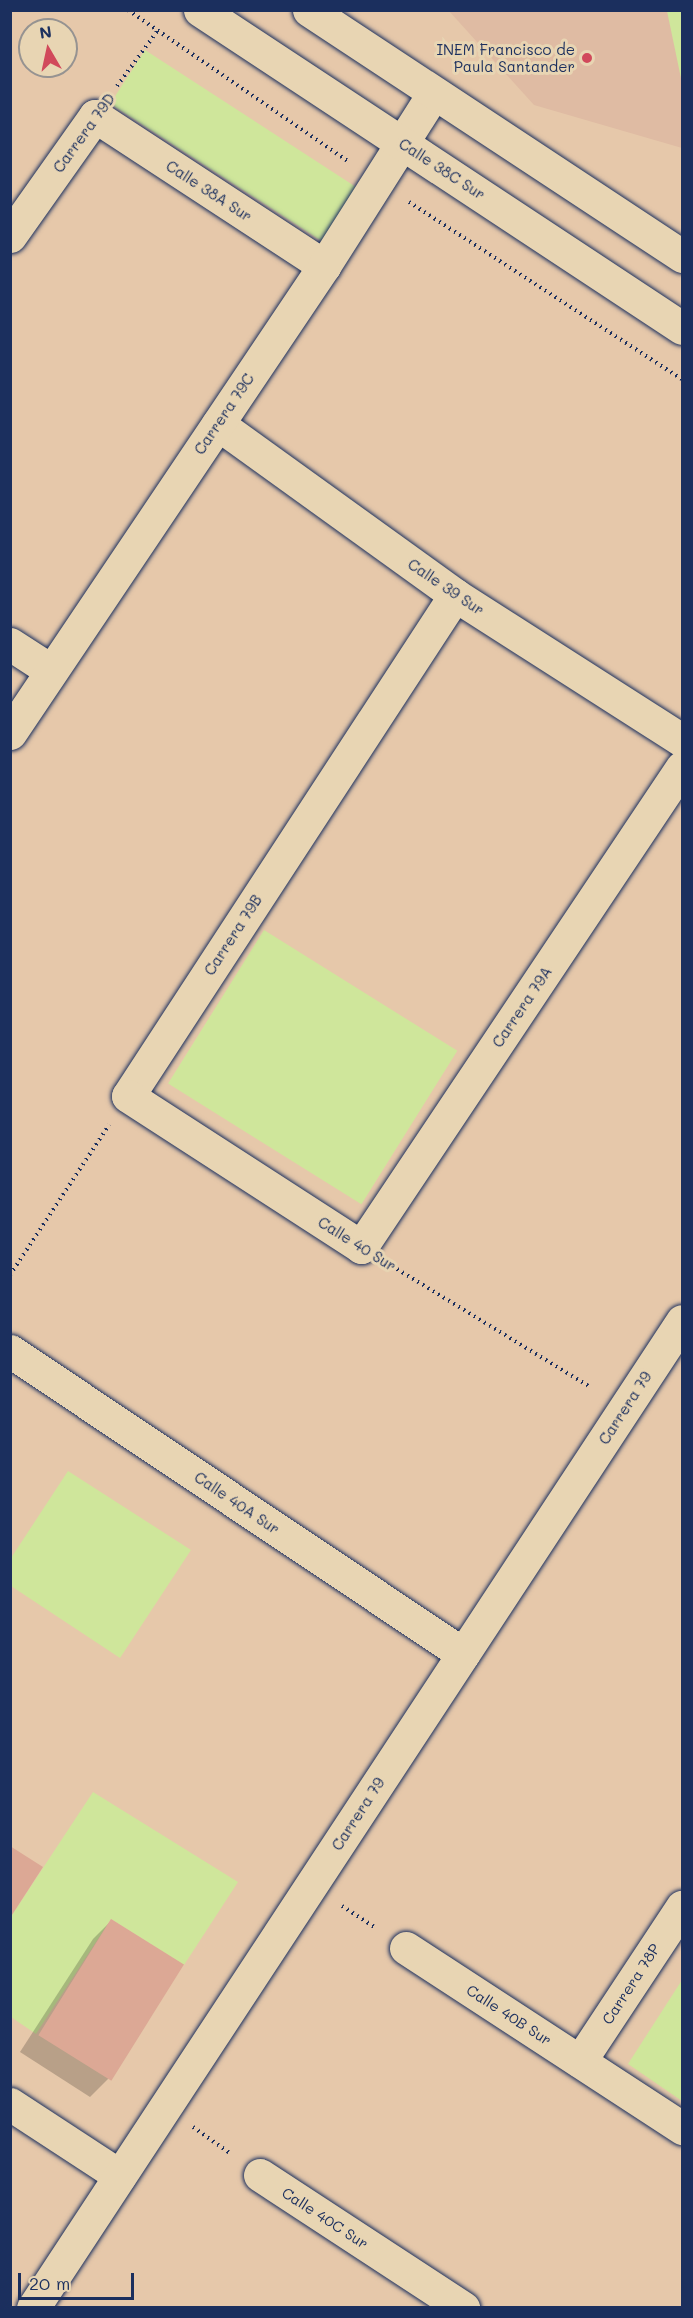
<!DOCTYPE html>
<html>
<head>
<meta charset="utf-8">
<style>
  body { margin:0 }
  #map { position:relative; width:693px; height:2318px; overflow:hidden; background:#e6c8aa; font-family:Mali,sans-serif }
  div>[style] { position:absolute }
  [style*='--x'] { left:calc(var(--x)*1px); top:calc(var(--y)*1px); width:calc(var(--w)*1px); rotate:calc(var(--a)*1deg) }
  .built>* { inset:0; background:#dfbba3 }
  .green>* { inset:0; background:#cfe69b; transform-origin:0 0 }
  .shadow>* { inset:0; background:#0003 }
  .building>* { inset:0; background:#dca895; transform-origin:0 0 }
  .path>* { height:4px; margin-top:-2px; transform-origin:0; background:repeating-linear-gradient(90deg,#1b2f5e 0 1.5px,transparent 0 6px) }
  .roads { filter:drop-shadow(0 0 2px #1b2f5e) drop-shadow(0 0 2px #1b2f5e) }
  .minor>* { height:33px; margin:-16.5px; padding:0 16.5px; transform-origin:16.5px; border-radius:16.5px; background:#e8d5b3 }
  .major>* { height:33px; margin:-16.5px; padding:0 16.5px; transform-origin:16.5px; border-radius:16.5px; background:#e8d5b3 }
  .dots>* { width:16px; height:16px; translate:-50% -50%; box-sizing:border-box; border:3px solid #e8d5b3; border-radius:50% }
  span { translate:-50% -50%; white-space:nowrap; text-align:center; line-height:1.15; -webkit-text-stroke:6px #e8d5b3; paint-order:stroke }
  .poi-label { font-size:15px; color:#1b2f5e }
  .right { translate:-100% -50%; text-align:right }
  .street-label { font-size:15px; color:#1b2f5e }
  .frame { position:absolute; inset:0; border:12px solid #1b2f5e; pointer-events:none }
  .north { position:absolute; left:18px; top:18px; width:60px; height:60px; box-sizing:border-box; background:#e8d5b3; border:2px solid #969391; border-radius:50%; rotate:351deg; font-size:16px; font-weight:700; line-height:24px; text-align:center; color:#1b2f5e }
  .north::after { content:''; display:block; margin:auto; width:21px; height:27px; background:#d1495b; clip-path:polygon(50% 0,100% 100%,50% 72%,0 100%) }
  .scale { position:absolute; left:18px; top:2273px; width:116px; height:27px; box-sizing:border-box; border:3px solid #1b2f5e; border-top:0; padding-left:8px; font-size:18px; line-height:21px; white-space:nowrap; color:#1b2f5e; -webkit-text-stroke:4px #e8d5b3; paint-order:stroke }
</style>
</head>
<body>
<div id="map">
  <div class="built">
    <i style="clip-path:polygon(449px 11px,682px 11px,682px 148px,534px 105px)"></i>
  </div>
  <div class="green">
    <i style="clip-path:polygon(667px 11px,682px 11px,682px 83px)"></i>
    <i style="left:145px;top:50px;width:263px;height:64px;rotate:33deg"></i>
    <i style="left:264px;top:930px;width:228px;height:181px;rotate:32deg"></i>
    <i style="clip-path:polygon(68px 1471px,191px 1550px,120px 1658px,11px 1586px,11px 1558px)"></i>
    <i style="clip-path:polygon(93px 1792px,238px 1882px,184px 1965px,111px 1919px,36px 2034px,11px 2017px,10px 1918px)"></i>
    <i style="clip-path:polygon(682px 1980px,682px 2101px,628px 2064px)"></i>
  </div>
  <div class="shadow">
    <i style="clip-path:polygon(111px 1921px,182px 1965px,108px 2079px,90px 2097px,20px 2052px,93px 1939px)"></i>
  </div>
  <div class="building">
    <i style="clip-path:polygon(10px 1846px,43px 1867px,10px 1918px)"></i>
    <i style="left:111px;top:1919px;width:86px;height:137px;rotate:32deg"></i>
  </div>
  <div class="path">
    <i style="--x:128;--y:10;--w:267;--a:34.5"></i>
    <i style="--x:117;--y:86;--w:69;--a:-53.8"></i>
    <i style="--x:409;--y:202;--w:325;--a:33"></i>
    <i style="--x:392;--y:1266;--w:232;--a:31.4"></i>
    <i style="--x:10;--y:1275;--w:180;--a:-56.6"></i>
    <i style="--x:342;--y:1906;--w:40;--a:32.9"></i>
    <i style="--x:193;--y:2127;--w:47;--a:35.4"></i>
  </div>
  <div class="roads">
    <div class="minor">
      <i style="--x:10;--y:236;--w:147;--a:-54.7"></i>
      <i style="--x:95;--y:116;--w:274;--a:33.2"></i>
      <i style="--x:218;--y:424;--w:292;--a:35.8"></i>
      <i style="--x:455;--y:595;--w:269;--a:32.6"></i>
      <i style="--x:455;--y:595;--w:598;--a:123.13"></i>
      <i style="--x:128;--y:1096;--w:278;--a:32.9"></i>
      <i style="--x:361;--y:1247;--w:577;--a:-56.23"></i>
      <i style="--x:10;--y:644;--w:48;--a:33"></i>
      <i style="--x:10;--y:733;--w:563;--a:-56.08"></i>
      <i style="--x:324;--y:266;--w:205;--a:-57.6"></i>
      <i style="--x:10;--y:1351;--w:545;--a:33.78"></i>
      <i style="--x:406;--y:1948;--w:330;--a:33.1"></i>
      <i style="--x:580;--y:2061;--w:185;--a:-56.5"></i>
      <i style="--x:10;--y:2104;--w:131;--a:33.2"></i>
      <i style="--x:260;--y:2175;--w:243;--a:33.2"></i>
      <i style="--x:33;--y:2308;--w:1181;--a:-56.67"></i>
    </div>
    <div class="major">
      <i style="--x:200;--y:10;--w:577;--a:33.41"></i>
      <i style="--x:309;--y:10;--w:447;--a:33.4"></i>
    </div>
  </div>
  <div class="dots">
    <i style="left:587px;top:58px;background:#d1495b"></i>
  </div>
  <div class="poi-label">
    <span class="right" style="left:575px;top:58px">INEM Francisco de<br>Paula Santander</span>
  </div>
  <div class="street-label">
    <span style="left:84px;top:133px;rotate:-54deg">Carrera 79D</span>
    <span style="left:442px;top:169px;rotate:33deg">Calle 38C Sur</span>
    <span style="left:209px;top:191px;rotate:33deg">Calle 38A Sur</span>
    <span style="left:224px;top:414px;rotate:-56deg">Carrera 79C</span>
    <span style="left:446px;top:587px;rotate:34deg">Calle 39 Sur</span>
    <span style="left:233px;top:935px;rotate:-57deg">Carrera 79B</span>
    <span style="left:522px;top:1007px;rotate:-56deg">Carrera 79A</span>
    <span style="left:357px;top:1244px;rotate:32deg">Calle 40 Sur</span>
    <span style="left:625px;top:1408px;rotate:-57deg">Carrera 79</span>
    <span style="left:237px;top:1503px;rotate:34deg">Calle 40A Sur</span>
    <span style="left:358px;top:1814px;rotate:-57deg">Carrera 79</span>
    <span style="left:631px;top:1984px;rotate:-57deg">Carrera 78P</span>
    <span style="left:509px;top:2015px;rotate:33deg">Calle 40B Sur</span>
    <span style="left:325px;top:2218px;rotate:33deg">Calle 40C Sur</span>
  </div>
  <div class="frame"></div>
  <div class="north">N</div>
  <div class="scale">20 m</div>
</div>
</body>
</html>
